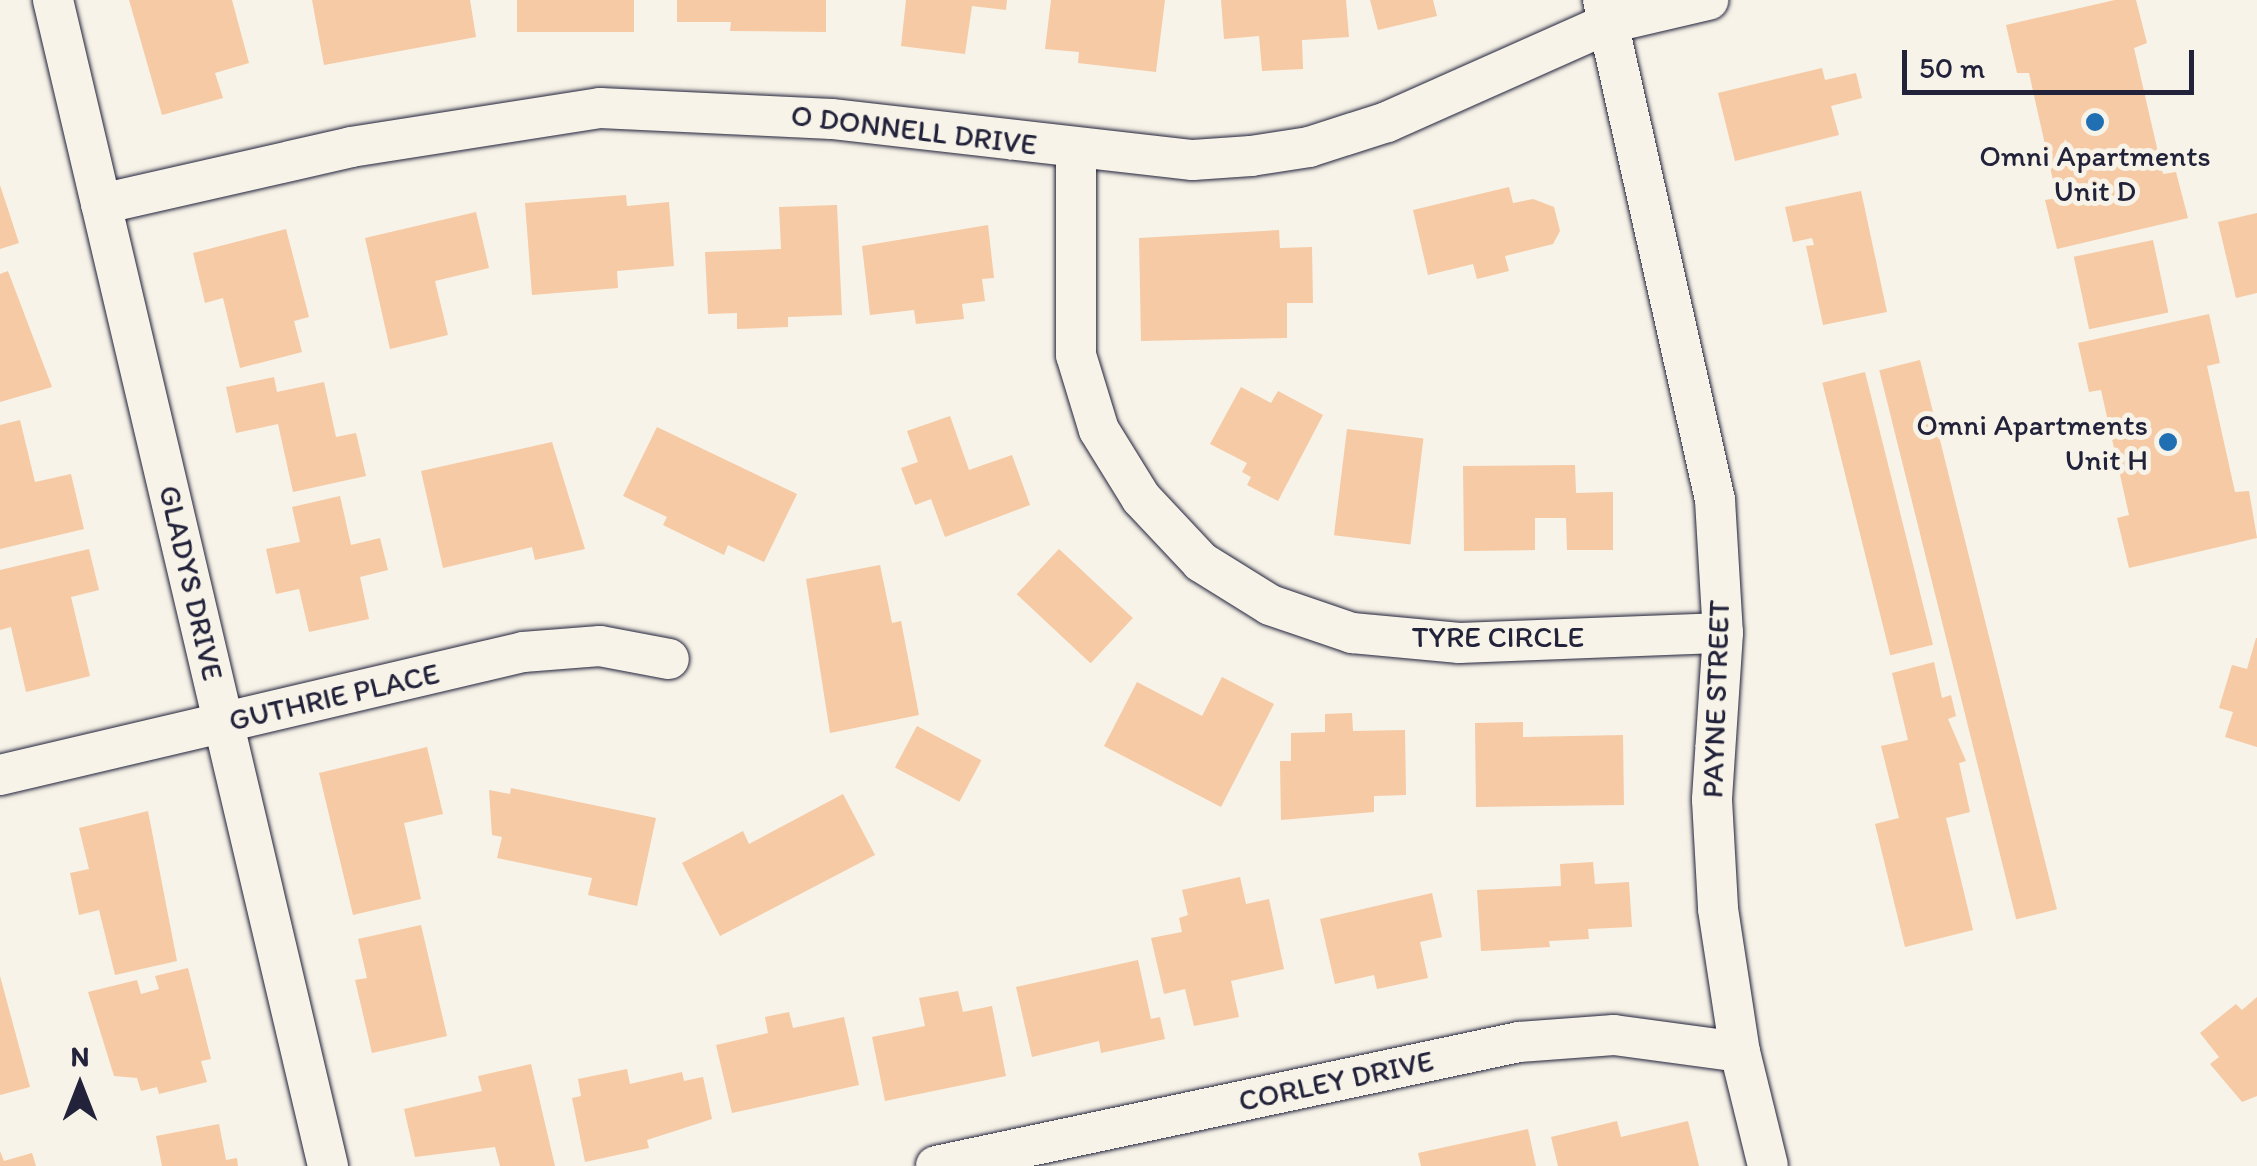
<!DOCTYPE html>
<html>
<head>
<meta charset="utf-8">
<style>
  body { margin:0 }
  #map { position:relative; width:2257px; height:1166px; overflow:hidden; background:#f7f3e8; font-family:Itim,sans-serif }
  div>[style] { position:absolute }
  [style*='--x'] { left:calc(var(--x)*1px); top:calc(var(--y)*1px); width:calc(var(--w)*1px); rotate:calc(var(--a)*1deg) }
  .building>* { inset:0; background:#f5caa4; transform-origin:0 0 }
  .roads { filter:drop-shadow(0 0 2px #22223b) drop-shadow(0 0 2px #22223b) }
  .street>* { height:40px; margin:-20px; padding:0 20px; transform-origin:20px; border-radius:20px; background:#f7f3e8 }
  .dots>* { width:28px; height:28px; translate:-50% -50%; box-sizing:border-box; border:5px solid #f7f3e8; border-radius:50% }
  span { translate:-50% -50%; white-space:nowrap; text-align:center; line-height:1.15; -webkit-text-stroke:10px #f7f3e8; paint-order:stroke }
  .street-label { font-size:30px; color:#22223b }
  .poi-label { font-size:30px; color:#22223b }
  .right { translate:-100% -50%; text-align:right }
  .north { position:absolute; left:30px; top:1036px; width:100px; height:100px; -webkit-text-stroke:8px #f7f3e8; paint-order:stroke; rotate:0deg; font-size:28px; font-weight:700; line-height:40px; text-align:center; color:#22223b }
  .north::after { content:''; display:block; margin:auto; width:35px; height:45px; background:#22223b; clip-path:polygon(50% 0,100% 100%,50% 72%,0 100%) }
  .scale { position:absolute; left:1902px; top:50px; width:292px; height:45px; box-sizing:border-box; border:5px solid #22223b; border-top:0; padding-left:12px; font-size:30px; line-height:35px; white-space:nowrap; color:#22223b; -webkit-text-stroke:8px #f7f3e8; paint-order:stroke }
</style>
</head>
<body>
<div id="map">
  <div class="building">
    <i style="clip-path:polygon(129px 0,232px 0,249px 63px,215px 73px,223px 98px,162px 115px)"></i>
    <i style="clip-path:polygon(312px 0,470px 0,476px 37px,324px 65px)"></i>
    <i style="left:517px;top:0;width:117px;height:32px"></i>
    <i style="clip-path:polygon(677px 0,826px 0,826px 32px,730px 31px,731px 22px,677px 22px)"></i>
    <i style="clip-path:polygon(906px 0,1007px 0,1006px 10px,972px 6px,965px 54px,901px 46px)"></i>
    <i style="clip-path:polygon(1051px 0,1165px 0,1156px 72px,1078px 63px,1079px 52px,1045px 49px)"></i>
    <i style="clip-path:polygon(1221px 0,1346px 0,1349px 37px,1302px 40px,1303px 69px,1262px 71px,1259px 36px,1224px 39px)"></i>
    <i style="clip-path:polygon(1370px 0,1433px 0,1437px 16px,1378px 30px)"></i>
    <i style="clip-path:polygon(2115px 0,2136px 0,2147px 43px,2134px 48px,2163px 174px,2176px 172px,2188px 218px,2057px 249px,2045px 200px,2057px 198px,2029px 73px,2017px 73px,2006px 25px)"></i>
    <i style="clip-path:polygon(1822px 68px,1825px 80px,1856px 73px,1862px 98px,1831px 106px,1839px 135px,1735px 161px,1718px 93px)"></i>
    <i style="clip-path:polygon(0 185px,19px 243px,0 249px)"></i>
    <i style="clip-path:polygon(1509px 187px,1513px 203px,1533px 199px,1554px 207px,1560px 231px,1553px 244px,1505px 256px,1509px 271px,1477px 279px,1473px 264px,1428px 275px,1413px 210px)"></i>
    <i style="clip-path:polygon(1861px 191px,1887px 312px,1823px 325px,1806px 246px,1814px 245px,1812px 238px,1793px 242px,1785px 207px)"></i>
    <i style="clip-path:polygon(626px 195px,627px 206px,669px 202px,674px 266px,617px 271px,618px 288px,532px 295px,525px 203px)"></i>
    <i style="clip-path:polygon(837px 205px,842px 315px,788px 317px,788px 327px,737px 329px,737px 313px,708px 314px,705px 252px,781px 249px,779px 207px)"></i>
    <i style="clip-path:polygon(476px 212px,489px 268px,435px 281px,448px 335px,390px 349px,365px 238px)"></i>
    <i style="clip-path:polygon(2257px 213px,2257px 293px,2236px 298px,2218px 222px)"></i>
    <i style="clip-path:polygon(988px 225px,994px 278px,982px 279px,985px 301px,962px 304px,964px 319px,916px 324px,914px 310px,870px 315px,862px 246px)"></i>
    <i style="clip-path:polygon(286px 229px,309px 317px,294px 321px,302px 352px,240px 368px,223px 298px,205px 303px,193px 253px)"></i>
    <i style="clip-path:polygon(1279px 230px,1280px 248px,1312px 247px,1313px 303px,1287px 303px,1287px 338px,1141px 341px,1139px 238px)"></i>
    <i style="left:2153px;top:240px;width:74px;height:81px;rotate:78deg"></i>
    <i style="clip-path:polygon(8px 271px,52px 387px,0 402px,0 274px)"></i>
    <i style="clip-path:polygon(2209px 314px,2220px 363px,2207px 366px,2235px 492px,2249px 491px,2257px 538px,2129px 568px,2117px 518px,2129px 515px,2101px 390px,2089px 392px,2078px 343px)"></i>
    <i style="left:1920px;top:360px;width:566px;height:42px;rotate:76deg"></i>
    <i style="left:1865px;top:372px;width:281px;height:44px;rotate:76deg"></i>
    <i style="clip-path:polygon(274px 377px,277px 392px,324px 382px,336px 437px,356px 433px,366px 476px,293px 492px,278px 424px,236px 433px,226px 387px)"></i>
    <i style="clip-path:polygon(1241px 387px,1271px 403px,1278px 391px,1323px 415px,1278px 501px,1247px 485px,1251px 477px,1242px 472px,1247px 463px,1210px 444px)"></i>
    <i style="clip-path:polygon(950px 416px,969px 470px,1012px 455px,1030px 505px,945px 537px,931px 499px,915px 505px,901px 468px,918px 462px,907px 431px)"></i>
    <i style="clip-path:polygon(20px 420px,35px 482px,71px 474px,84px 529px,0 549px,0 425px)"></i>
    <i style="clip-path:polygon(657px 427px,797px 494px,764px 562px,728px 545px,724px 555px,663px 525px,667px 517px,623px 496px)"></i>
    <i style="left:1347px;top:429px;width:77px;height:107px;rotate:7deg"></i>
    <i style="clip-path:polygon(552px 442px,585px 549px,535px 560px,532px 547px,443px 568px,421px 471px)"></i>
    <i style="clip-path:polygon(1575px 465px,1576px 493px,1613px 492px,1613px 550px,1567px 550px,1566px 518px,1535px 518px,1535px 550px,1464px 551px,1463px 466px)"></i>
    <i style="clip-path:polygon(340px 496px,351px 545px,380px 538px,388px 570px,360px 577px,369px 619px,309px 632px,299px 589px,276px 594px,266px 549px,300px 542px,292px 507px)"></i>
    <i style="clip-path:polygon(89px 549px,99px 590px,71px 597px,90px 676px,26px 692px,11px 627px,0 630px,0 570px)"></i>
    <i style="left:1059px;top:549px;width:101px;height:62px;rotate:43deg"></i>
    <i style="clip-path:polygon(880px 565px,892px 623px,901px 621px,919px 715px,830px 733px,806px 579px)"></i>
    <i style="clip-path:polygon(2256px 638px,2257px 638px,2257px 747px,2225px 737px,2233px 712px,2219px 708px,2232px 665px,2247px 669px)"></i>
    <i style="clip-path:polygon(1934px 662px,1942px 698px,1951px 695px,1956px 716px,1948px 719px,1966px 761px,1959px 763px,1970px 812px,1946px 818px,1973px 930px,1905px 947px,1875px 824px,1899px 818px,1881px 746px,1908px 740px,1892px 673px)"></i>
    <i style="clip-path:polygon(1222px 677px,1274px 704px,1221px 807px,1104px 746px,1137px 682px,1202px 716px)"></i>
    <i style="clip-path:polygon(1352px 713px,1353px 731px,1405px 730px,1406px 795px,1374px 796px,1374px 812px,1281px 820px,1280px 761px,1291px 761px,1291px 733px,1325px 732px,1325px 714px)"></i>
    <i style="clip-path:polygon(1523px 722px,1523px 737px,1623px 735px,1624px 805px,1476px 807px,1475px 723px)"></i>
    <i style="left:917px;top:726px;width:73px;height:47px;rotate:28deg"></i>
    <i style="clip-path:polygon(427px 747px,443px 814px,404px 823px,421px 899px,353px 915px,319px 773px)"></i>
    <i style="clip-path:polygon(511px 788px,656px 818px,637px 906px,588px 895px,592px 878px,497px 858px,502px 837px,492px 835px,489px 790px,510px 794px)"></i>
    <i style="clip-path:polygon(843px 794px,875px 855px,720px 936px,682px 863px,743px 831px,749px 844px)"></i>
    <i style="clip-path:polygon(148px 811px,177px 961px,115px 975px,99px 910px,79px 915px,70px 873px,89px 869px,79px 828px)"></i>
    <i style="clip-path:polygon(1593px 862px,1595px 884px,1629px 882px,1632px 927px,1588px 929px,1589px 939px,1549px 941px,1550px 947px,1481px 951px,1477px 890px,1561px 886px,1560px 864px)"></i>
    <i style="clip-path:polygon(1240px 877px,1246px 904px,1269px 899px,1284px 969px,1231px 981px,1239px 1017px,1194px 1026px,1185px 989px,1164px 994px,1151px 938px,1182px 932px,1179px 918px,1188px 915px,1182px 890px)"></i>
    <i style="clip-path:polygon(1432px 893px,1442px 937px,1420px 942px,1428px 978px,1377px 989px,1374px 975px,1335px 984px,1320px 919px)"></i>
    <i style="clip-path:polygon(421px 925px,447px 1036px,372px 1053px,355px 980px,367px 978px,358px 939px)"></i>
    <i style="clip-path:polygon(1138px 960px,1151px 1019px,1160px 1017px,1165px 1039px,1101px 1053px,1099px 1041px,1032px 1057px,1016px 987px)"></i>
    <i style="clip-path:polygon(188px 968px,211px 1059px,201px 1061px,207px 1082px,159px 1094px,157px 1087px,141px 1091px,137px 1078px,114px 1076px,88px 992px,137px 980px,141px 994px,159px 989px,155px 976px)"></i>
    <i style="clip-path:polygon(0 976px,30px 1087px,0 1095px)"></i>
    <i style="clip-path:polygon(958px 991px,963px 1012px,992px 1006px,1006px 1076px,885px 1101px,872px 1037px,925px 1026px,919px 998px)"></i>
    <i style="clip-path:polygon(2257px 997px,2257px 1096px,2242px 1102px,2210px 1064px,2219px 1057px,2200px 1033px,2236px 1004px,2242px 1010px)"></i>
    <i style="clip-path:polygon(789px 1012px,793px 1028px,844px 1017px,859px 1085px,732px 1113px,716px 1045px,768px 1033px,765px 1017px)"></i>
    <i style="clip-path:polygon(531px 1064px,555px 1166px,500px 1166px,495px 1147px,415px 1157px,404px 1109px,482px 1091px,478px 1076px)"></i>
    <i style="clip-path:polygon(627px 1069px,630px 1084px,682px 1072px,684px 1081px,703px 1077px,712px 1119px,647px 1140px,649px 1148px,585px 1162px,572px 1098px,581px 1096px,578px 1079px)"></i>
    <i style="clip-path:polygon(1617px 1121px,1621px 1137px,1688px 1121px,1699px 1166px,1558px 1166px,1551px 1137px)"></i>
    <i style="clip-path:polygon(219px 1124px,226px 1160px,237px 1158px,238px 1166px,162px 1166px,156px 1136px)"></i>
    <i style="clip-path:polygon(1528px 1129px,1536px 1166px,1421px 1166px,1418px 1153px)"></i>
    <i style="clip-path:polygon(0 1151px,4px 1161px,32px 1153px,36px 1166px,0 1166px)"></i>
  </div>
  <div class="roads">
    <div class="street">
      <i style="--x:53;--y:0;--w:1198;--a:76.73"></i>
      <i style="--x:1603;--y:0;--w:512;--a:77.37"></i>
      <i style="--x:1715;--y:500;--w:133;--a:86.6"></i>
      <i style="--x:1723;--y:633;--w:167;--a:93.8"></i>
      <i style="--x:1712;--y:800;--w:109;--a:86.8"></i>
      <i style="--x:1718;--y:909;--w:145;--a:81.3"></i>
      <i style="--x:1740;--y:1052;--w:117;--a:76.2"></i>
      <i style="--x:1076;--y:149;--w:206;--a:90"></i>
      <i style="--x:1076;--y:355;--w:78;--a:73"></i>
      <i style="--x:1099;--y:430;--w:80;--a:58.3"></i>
      <i style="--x:1141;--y:498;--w:88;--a:46.8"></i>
      <i style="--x:1201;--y:562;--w:81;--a:31.9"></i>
      <i style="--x:1270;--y:605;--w:87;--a:18.9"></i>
      <i style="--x:1352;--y:633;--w:108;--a:5.3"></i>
      <i style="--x:1460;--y:643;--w:263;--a:-2.2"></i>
      <i style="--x:101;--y:204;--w:256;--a:-12.8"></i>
      <i style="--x:351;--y:147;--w:252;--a:-8.9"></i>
      <i style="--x:600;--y:108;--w:232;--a:2.7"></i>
      <i style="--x:832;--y:119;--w:363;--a:6.5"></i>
      <i style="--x:1193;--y:160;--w:58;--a:-3.9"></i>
      <i style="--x:1251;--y:156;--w:59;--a:-8.8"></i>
      <i style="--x:1309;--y:147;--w:82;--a:-17.8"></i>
      <i style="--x:1387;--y:122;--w:243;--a:-24"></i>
      <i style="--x:1609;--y:23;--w:102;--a:-13.1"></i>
      <i style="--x:0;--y:775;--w:537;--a:-13.23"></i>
      <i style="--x:523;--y:652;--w:77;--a:-4.5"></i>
      <i style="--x:600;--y:646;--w:70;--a:10.7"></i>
      <i style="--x:936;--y:1166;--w:596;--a:-12.01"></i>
      <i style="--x:1519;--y:1042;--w:95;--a:-4.2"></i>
      <i style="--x:1614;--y:1035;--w:127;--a:7.7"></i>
    </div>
  </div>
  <div class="dots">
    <i style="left:2095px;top:122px;background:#1f6fb2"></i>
    <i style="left:2168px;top:442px;background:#1f6fb2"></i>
  </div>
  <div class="street-label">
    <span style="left:914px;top:130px;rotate:7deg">O DONNELL DRIVE</span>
    <span style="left:191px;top:583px;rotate:77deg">GLADYS DRIVE</span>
    <span style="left:1498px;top:637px">TYRE CIRCLE</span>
    <span style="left:334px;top:697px;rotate:-13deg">GUTHRIE PLACE</span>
    <span style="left:1716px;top:699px;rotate:-88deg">PAYNE STREET</span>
    <span style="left:1336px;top:1081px;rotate:-12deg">CORLEY DRIVE</span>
  </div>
  <div class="poi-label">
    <span style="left:2095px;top:173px">Omni Apartments<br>Unit D</span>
    <span class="right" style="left:2148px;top:442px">Omni Apartments<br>Unit H</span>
  </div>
  <div class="north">N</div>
  <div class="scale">50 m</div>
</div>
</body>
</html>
